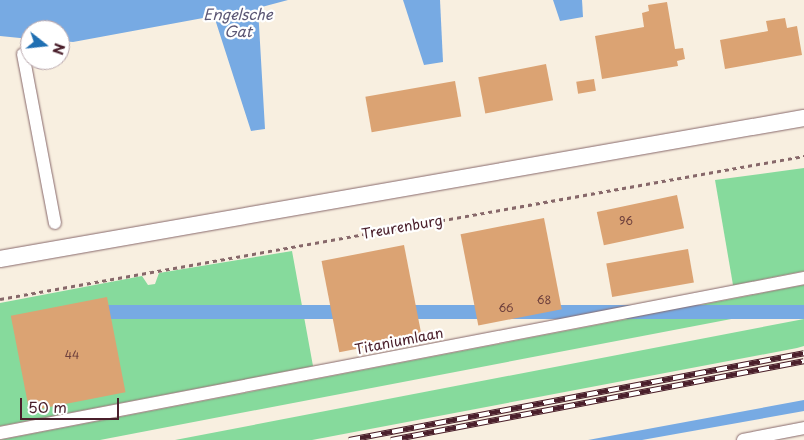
<!DOCTYPE html>
<html>
<head>
<meta charset="utf-8">
<style>
  body { margin:0 }
  #map { position:relative; width:804px; height:440px; overflow:hidden; background:#f8efe0; font-family:"Playpen Sans",sans-serif }
  div>[style] { position:absolute }
  [style*='--x'] { left:calc(var(--x)*1px); top:calc(var(--y)*1px); width:calc(var(--w)*1px); rotate:calc(var(--a)*1deg) }
  .green>* { inset:0; background:#86da9c }
  .water>* { inset:0; background:#77aae3; transform-origin:0 0 }
  .building>* { inset:0; background:#dba373; transform-origin:0 0 }
  .path>* { height:2.5px; margin-top:-1.25px; transform-origin:0; background:repeating-linear-gradient(90deg,#87686a 0 4px,transparent 0 8px) }
  .roads { filter:drop-shadow(0 0 1px #87686a) drop-shadow(0 0 1px #87686a) }
  .minor>* { height:12px; margin:-6px; padding:0 6px; transform-origin:6px; border-radius:6px; background:#fff }
  .major>* { height:16px; margin:-8px; padding:0 8px; transform-origin:8px; border-radius:8px; background:#fff }
  .rail>* { height:5.5px; margin-top:-2.75px; transform-origin:0; background:repeating-linear-gradient(90deg,#fff 0 11px,#4a1f2b 0 22px); box-sizing:border-box; border-block:1px solid #4a1f2b }
  span { translate:-50% -50%; white-space:nowrap; text-align:center; line-height:1.15; -webkit-text-stroke:4.5px #fff; paint-order:stroke }
  .number-label { font-size:11px; color:#6e403d }
  .number-label span { -webkit-text-stroke-width:0 }
  .street-label { font-size:14px; color:#4a1f2b }
  .water-label { font-size:15px; color:#5c5775; font-style:italic }
  .north { position:absolute; left:20px; top:20px; width:50px; height:50px; box-sizing:border-box; background:#fff; border:1px solid #b7a5aa; border-radius:50%; rotate:106deg; font-size:14px; font-weight:700; line-height:20px; text-align:center; color:#4a1f2b }
  .north::after { content:''; display:block; margin:auto; width:18px; height:22px; background:#1f6fb2; clip-path:polygon(50% 0,100% 100%,50% 72%,0 100%) }
  .scale { position:absolute; left:20px; top:398px; width:99px; height:22px; box-sizing:border-box; border:2px solid #4a1f2b; border-top:0; padding-left:6px; font-size:15px; line-height:18px; white-space:nowrap; color:#4a1f2b; -webkit-text-stroke:4px #fff; paint-order:stroke }
</style>
</head>
<body>
<div id="map">
  <div class="green">
    <i style="clip-path:polygon(804px 168px,804px 271px,733px 285px,715px 180px)"></i>
    <i style="clip-path:polygon(292px 251px,313px 366px,0 426px,0 303px,142px 276px,148px 285px,155px 284px,159px 273px)"></i>
    <i style="clip-path:polygon(804px 285px,804px 305px,100px 440px,0 440px)"></i>
    <i style="clip-path:polygon(804px 319px,804px 346px,797px 348px,312px 440px,175px 440px)"></i>
  </div>
  <div class="water">
    <i style="clip-path:polygon(0 0,288px 0,258px 8px,265px 129px,251px 131px,214px 16px,73px 42px,60px 41px,60px 30px,30px 30px,30px 39px,0 36px)"></i>
    <i style="clip-path:polygon(403px 0,440px 0,443px 62px,424px 65px)"></i>
    <i style="clip-path:polygon(553px 0,582px 0,583px 17px,560px 21px)"></i>
    <i style="left:804px;top:305px;width:14px;height:717px;rotate:90deg"></i>
    <i style="clip-path:polygon(804px 400px,804px 411px,642px 440px,588px 440px)"></i>
  </div>
  <div class="building">
    <i style="clip-path:polygon(667px 2px,675px 49px,683px 48px,685px 59px,677px 61px,678px 66px,602px 79px,595px 36px,644px 27px,642px 13px,649px 11px,648px 5px)"></i>
    <i style="clip-path:polygon(785px 18px,787px 28px,797px 26px,802px 55px,725px 69px,720px 40px,768px 31px,766px 21px)"></i>
    <i style="left:546px;top:64px;width:37px;height:69px;rotate:79deg"></i>
    <i style="left:594px;top:79px;width:12px;height:18px;rotate:81deg"></i>
    <i style="left:455px;top:81px;width:36px;height:91px;rotate:80deg"></i>
    <i style="left:677px;top:195px;width:34px;height:82px;rotate:78deg"></i>
    <i style="left:544px;top:218px;width:93px;height:85px;rotate:79deg"></i>
    <i style="left:404px;top:245px;width:93px;height:84px;rotate:79deg"></i>
    <i style="left:688px;top:249px;width:34px;height:83px;rotate:80deg"></i>
    <i style="left:107px;top:297px;width:97px;height:98px;rotate:79deg"></i>
  </div>
  <div class="path">
    <i style="--x:0;--y:299;--w:817;--a:-10.09"></i>
  </div>
  <div class="roads">
    <div class="minor">
      <i style="--x:23;--y:54;--w:172;--a:79.3"></i>
      <i style="--x:0;--y:433;--w:819;--a:-10.91"></i>
      <i style="--x:743;--y:440;--w:62;--a:-11.1"></i>
    </div>
    <div class="major">
      <i style="--x:0;--y:259;--w:816;--a:-9.95"></i>
    </div>
  </div>
  <div class="rail">
    <i style="--x:349;--y:440;--w:463;--a:-10.8"></i>
    <i style="--x:391;--y:440;--w:420;--a:-10.8"></i>
  </div>
  <div class="number-label">
    <span style="left:626px;top:221px">96</span>
    <span style="left:544px;top:300px">68</span>
    <span style="left:506px;top:308px">66</span>
    <span style="left:72px;top:355px">44</span>
  </div>
  <div class="street-label">
    <span style="left:402px;top:227px;rotate:-10deg">Treurenburg</span>
    <span style="left:399px;top:341px;rotate:-11deg">Titaniumlaan</span>
  </div>
  <div class="water-label">
    <span style="left:238px;top:22px">Engelsche<br>Gat</span>
  </div>
  <div class="north">N</div>
  <div class="scale">50 m</div>
</div>
</body>
</html>
